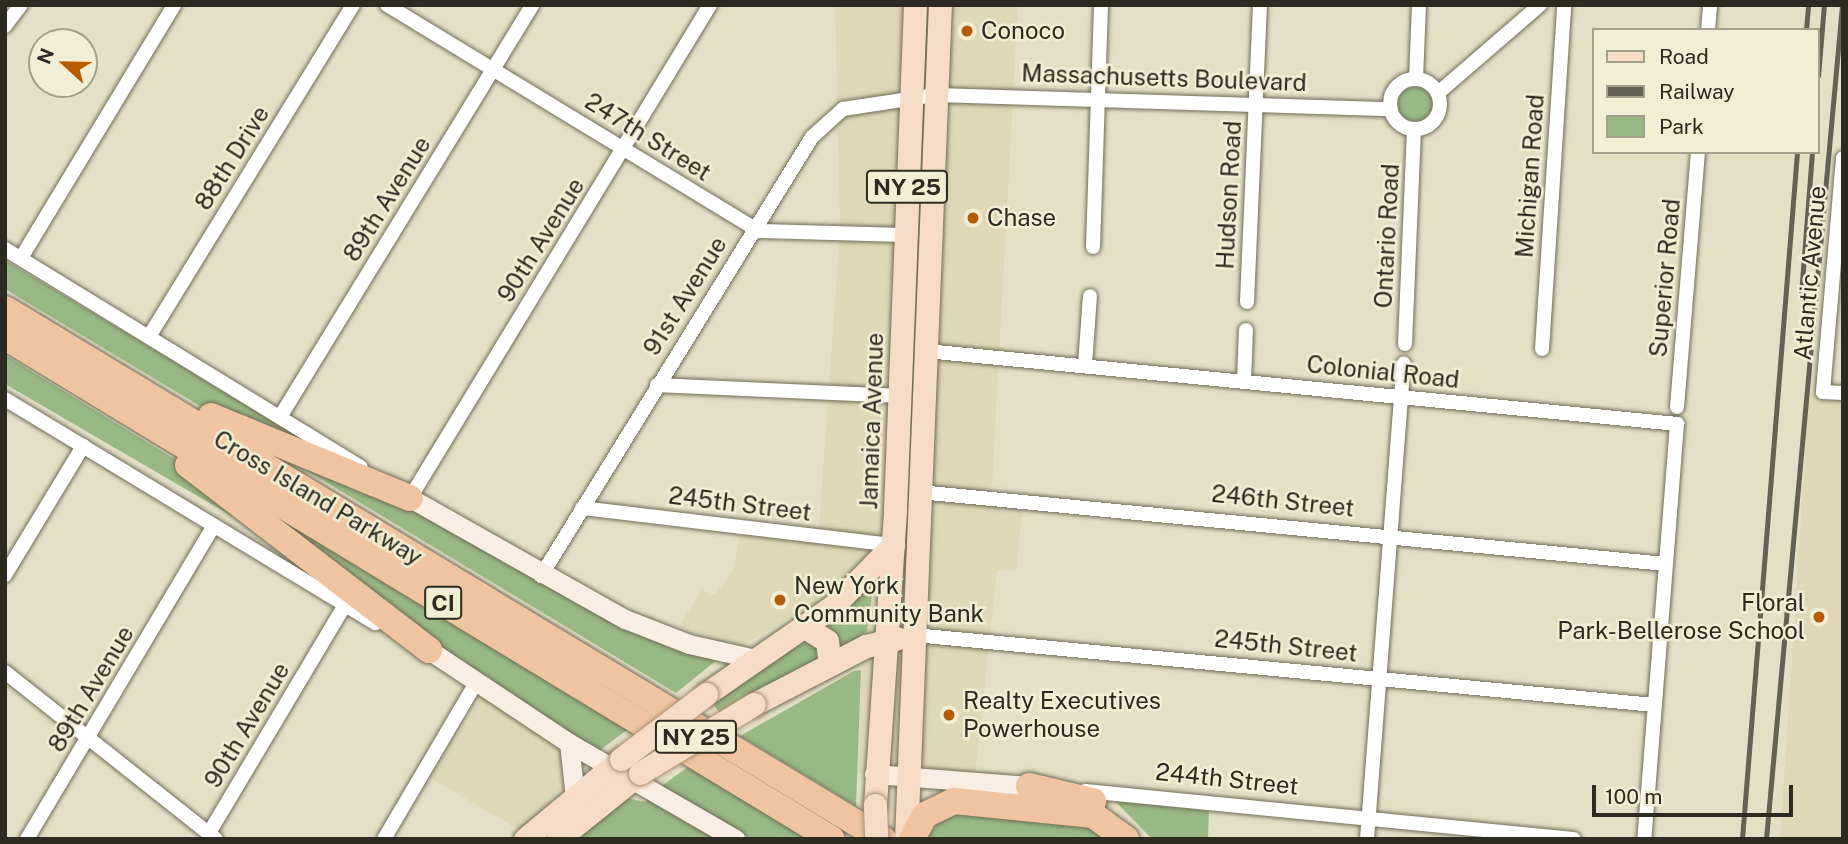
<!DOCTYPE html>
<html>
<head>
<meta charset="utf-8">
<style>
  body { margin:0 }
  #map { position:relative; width:1848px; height:844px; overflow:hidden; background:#e4e0c8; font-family:"Public Sans",sans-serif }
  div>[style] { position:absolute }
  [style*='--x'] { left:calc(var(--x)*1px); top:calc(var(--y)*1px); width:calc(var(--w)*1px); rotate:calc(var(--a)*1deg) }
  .built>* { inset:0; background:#ded8b8 }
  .green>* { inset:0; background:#98b985 }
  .round { border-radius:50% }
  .roads { filter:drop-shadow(0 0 2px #706c56) drop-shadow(0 0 2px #706c56) }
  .street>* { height:14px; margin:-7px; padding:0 7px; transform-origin:7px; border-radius:7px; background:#fff }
  .street>.ring { margin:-7px; padding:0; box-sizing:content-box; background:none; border:14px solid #fff; border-radius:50% }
  .secondary>* { height:19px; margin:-9.5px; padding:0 9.5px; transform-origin:9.5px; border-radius:9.5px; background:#faede3 }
  .primary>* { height:23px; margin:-11.5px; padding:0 11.5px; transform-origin:11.5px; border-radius:11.5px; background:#f6dcc7 }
  .highway>* { height:26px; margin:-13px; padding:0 13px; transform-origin:13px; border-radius:13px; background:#f0c4a1 }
  .rail>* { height:4.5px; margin:-2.25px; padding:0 2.25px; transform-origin:2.25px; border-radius:2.25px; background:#636153 }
  .bridges { filter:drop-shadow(0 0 2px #ab8e74) drop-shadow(0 0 2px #ab8e74) }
  .primary-bridge>* { height:23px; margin:-11.5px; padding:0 11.5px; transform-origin:11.5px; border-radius:11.5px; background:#f6dcc7 }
  .dots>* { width:19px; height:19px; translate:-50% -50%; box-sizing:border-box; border:4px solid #f2edd5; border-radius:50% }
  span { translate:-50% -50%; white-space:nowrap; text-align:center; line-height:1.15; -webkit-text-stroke:5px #f2edd5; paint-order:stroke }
  .shield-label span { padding:2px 5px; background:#f2edd5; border:2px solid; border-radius:5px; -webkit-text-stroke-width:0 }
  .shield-label { font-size:23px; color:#2c2a21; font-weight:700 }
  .poi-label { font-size:24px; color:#2c2a21 }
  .left { translate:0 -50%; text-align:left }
  .right { translate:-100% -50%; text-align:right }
  .street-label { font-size:24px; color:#2c2a21 }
  .frame { position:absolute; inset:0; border:7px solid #2c2a21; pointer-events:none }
  .legend { position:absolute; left:1592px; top:28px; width:228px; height:126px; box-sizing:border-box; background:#f2edd5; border:2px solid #a39f8d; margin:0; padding:9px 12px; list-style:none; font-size:21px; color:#2c2a21 }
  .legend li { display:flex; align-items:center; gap:14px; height:35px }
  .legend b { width:35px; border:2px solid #a39f8d }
  .north { position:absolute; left:28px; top:28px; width:70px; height:70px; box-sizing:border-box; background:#f2edd5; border:2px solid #a39f8d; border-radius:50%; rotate:292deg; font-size:19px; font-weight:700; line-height:28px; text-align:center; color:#2c2a21 }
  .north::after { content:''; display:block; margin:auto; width:24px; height:32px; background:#b75b01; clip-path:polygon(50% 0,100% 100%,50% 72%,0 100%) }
  .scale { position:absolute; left:1592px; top:785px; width:201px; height:32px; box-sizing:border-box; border:4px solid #2c2a21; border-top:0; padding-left:9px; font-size:21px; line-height:24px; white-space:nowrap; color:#2c2a21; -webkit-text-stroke:5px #f2edd5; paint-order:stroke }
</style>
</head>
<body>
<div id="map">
  <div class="built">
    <i style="clip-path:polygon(835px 5px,1018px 5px,991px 504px,1023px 508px,1016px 571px,997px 570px,974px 785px,857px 773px,867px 557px,810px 606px,738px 648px,679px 626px,702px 590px,715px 595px,735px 566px,739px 534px,818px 543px,840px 229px)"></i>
    <i style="clip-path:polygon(1809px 393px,1843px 396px,1843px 839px,1780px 839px)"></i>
    <i style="clip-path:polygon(482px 695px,563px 751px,564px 786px,521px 831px,430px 778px)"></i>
  </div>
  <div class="green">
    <i class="round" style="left:1398px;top:87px;width:34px;height:34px"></i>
    <i style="clip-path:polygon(5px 260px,323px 451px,205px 409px,5px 289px)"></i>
    <i style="clip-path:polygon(5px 355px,179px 462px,280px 544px,5px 384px)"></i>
    <i style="clip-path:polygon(286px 458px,423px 513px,579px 605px,717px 660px,676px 693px)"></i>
    <i style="clip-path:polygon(267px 513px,397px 586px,628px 729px,599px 751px,384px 613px)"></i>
    <i style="clip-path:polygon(874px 580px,867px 631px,842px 649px,827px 622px)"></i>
    <i style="clip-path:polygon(800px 637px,824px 651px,817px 663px,720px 714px,710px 699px)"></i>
    <i style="clip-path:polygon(861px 670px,856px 806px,740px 736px,854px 671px)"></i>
    <i style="clip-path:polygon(688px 767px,810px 839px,751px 839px,660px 787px)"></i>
    <i style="clip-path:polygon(647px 796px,724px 839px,576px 837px,626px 798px,646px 802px)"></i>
    <i style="clip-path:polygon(1115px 801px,1209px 811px,1208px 839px,1152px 839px)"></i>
    <i style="clip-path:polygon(960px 807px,1092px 822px,1117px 839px,927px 839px,941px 818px)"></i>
  </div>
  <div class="roads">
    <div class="street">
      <i style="--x:387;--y:5;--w:435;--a:31.3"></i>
      <i style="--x:759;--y:231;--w:147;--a:1.6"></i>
      <i style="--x:5;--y:26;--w:26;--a:-53"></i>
      <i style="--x:1708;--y:30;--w:25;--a:-85"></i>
      <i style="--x:1416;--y:79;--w:74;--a:-87.7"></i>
      <i class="ring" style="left:1390px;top:79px;width:36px;height:36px"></i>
      <i style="--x:1438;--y:93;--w:135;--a:-40.8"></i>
      <i style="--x:1843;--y:158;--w:235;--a:94.9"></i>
      <i style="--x:1823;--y:392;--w:20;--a:3"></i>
      <i style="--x:1093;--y:247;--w:242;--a:-88.1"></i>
      <i style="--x:5;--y:249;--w:417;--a:31.5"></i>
      <i style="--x:21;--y:258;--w:296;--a:-58.8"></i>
      <i style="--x:1247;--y:302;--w:297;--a:-87.5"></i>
      <i style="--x:150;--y:335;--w:387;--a:-58.4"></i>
      <i style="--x:1405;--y:344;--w:215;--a:-87.6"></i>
      <i style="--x:1542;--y:349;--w:345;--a:-86.3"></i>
      <i style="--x:926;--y:351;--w:755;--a:5.55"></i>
      <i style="--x:1677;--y:424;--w:416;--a:94.5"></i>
      <i style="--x:1085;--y:365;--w:69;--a:-85.9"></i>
      <i style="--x:1244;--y:381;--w:51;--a:-87.8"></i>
      <i style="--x:657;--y:385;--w:242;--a:2.6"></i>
      <i style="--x:5;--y:399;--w:433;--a:31.2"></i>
      <i style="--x:1677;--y:407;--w:256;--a:-85.3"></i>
      <i style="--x:280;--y:417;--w:483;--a:-58.5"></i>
      <i style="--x:919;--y:492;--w:750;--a:5.51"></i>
      <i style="--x:405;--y:494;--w:6;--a:39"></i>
      <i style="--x:410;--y:498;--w:577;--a:-58.68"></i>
      <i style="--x:582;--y:508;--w:313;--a:6.8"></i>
      <i style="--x:5;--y:575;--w:151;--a:-58.8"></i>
      <i style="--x:541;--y:576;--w:516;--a:-58.31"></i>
      <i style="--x:812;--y:137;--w:42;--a:-42.1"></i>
      <i style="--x:843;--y:109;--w:94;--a:-8.6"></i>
      <i style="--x:936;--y:95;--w:455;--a:1.8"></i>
      <i style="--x:914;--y:635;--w:744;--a:5.4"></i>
      <i style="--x:5;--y:672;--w:269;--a:38.4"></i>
      <i style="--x:1085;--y:791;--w:491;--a:5.6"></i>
      <i style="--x:209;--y:833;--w:265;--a:-59.2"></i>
      <i style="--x:27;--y:839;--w:365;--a:-59.2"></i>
      <i style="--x:384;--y:839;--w:183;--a:-59.5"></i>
      <i style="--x:1367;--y:839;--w:477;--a:-85.6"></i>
    </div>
    <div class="secondary">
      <i style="--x:410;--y:498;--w:247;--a:29.4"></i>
      <i style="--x:625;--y:619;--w:69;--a:21.3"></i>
      <i style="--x:689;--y:644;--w:68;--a:12.8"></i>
      <i style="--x:429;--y:650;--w:168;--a:33.6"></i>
      <i style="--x:569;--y:743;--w:192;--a:30"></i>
      <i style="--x:569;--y:743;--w:54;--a:83.7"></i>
      <i style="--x:874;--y:774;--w:155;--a:4.4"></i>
    </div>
    <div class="primary">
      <i style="--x:803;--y:626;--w:28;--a:32"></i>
      <i style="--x:827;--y:641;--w:23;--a:83"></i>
      <i style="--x:706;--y:694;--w:155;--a:-34.7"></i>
      <i style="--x:833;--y:606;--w:86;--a:-45.5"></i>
      <i style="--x:754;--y:704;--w:126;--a:-27.4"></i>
      <i style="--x:866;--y:646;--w:32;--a:-14"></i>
      <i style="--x:875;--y:805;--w:297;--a:-86.1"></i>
      <i style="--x:895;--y:509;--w:504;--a:-87.73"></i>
      <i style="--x:525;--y:839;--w:125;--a:-39.8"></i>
      <i style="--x:558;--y:839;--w:105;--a:-38.8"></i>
      <i style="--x:906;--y:839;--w:835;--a:-87.67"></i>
    </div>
    <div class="highway">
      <i style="--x:5;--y:309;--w:1026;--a:31.12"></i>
      <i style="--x:5;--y:337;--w:967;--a:31.26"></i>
      <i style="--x:211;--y:416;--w:215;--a:22.4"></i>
      <i style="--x:188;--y:465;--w:304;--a:37.5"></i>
      <i style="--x:1029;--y:786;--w:66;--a:13.2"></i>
      <i style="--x:912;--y:839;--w:27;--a:-62"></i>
      <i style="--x:925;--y:815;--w:32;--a:-26"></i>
      <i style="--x:954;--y:801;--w:140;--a:5.8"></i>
      <i style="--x:1093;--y:815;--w:41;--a:36"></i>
    </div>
  </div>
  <div class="rail">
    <i style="--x:1806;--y:30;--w:25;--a:-85"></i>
    <i style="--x:1818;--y:76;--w:71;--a:-85.2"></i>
    <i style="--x:1801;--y:295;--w:143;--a:-85.6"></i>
    <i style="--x:1742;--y:839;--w:689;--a:-85.42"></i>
    <i style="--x:1766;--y:839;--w:837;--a:-84.79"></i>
  </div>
  <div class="bridges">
    <div class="primary-bridge">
      <i style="--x:621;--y:759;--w:107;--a:-37.4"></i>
      <i style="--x:640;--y:773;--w:133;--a:-31.2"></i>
      <i style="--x:875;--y:805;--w:34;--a:88"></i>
    </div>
  </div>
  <div class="dots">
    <i style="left:967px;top:31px;background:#b75b01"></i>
    <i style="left:973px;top:218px;background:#b75b01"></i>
    <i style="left:780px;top:600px;background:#b75b01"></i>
    <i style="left:1819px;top:617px;background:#b75b01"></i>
    <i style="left:949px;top:715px;background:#b75b01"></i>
  </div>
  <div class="shield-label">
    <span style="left:907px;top:187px">NY 25</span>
    <span style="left:443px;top:603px">CI</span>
    <span style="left:696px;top:737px">NY 25</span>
  </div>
  <div class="poi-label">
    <span class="left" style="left:981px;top:31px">Conoco</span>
    <span class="left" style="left:987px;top:218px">Chase</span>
    <span class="left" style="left:794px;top:600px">New York<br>Community Bank</span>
    <span class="right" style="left:1805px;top:617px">Floral<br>Park-Bellerose School</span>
    <span class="left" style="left:963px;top:715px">Realty Executives<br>Powerhouse</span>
  </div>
  <div class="street-label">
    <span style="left:1164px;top:78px;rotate:2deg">Massachusetts Boulevard</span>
    <span style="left:648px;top:137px;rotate:32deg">247th Street</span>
    <span style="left:232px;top:158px;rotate:-58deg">88th Drive</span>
    <span style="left:1530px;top:176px;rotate:-86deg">Michigan Road</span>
    <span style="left:1229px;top:195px;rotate:-87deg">Hudson Road</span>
    <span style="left:387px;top:199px;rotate:-58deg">89th Avenue</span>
    <span style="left:1387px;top:236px;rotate:-87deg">Ontario Road</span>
    <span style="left:541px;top:240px;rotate:-58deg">90th Avenue</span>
    <span style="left:1810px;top:273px;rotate:-85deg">Atlantic Avenue</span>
    <span style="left:1665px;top:278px;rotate:-85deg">Superior Road</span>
    <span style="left:685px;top:296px;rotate:-58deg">91st Avenue</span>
    <span style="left:1383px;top:372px;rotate:6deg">Colonial Road</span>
    <span style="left:872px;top:421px;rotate:-88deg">Jamaica Avenue</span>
    <span style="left:318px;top:498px;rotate:31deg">Cross Island Parkway</span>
    <span style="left:1283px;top:501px;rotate:6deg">246th Street</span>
    <span style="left:740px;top:504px;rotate:7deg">245th Street</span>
    <span style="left:1286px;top:646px;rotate:6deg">245th Street</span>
    <span style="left:91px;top:689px;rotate:-59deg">89th Avenue</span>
    <span style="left:247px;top:725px;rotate:-59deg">90th Avenue</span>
    <span style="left:1227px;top:779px;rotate:6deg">244th Street</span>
  </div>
  <div class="frame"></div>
  <ul class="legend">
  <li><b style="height:9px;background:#f6dcc7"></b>Road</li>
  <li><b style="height:9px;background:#636153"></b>Railway</li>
  <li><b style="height:19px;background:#98b985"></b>Park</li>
  </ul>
  <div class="north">N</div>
  <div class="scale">100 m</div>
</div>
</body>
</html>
